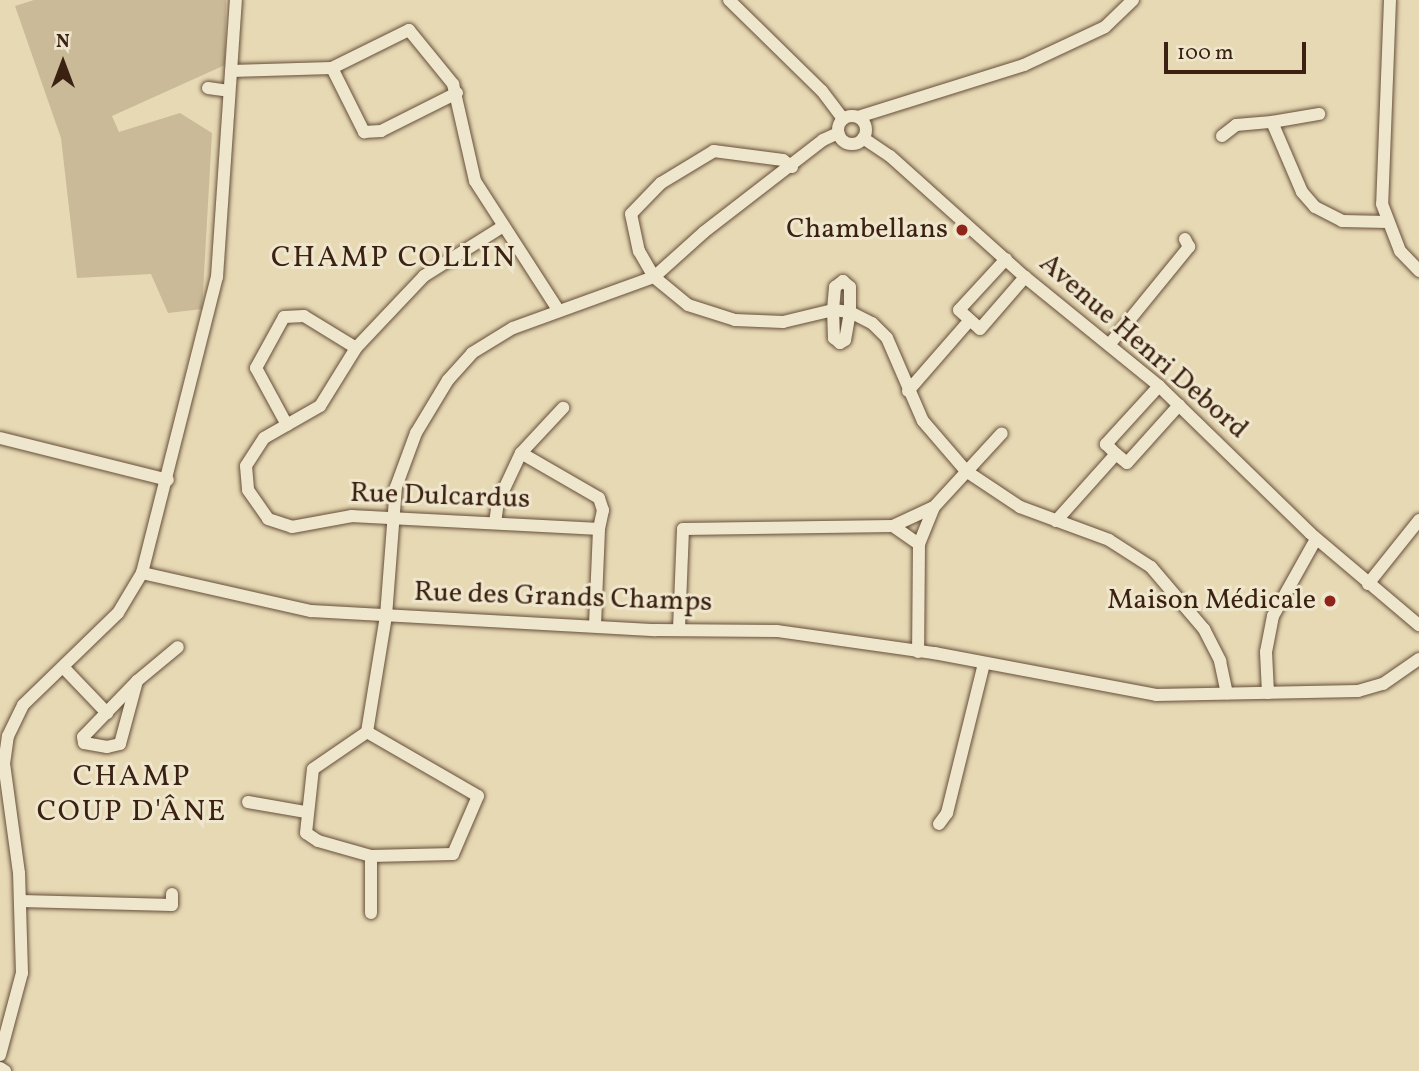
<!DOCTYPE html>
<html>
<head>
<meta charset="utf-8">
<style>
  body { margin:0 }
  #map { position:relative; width:1419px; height:1071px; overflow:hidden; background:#e7d9b4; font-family:Vollkorn,serif }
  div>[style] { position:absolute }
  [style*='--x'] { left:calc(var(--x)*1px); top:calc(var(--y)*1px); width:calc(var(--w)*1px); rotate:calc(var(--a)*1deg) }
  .green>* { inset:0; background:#caba98 }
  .roads { filter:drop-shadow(0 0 2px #664f3a) drop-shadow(0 0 2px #664f3a) }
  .minor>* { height:12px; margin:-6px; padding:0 6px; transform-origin:6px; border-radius:6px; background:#efe6ce }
  .minor>.ring { margin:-6px; padding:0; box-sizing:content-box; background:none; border:12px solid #efe6ce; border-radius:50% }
  .dots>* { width:19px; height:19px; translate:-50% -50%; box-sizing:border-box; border:4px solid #efe6ce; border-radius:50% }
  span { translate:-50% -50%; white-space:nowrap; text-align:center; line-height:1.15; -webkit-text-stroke:6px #efe6ce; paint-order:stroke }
  .poi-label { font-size:28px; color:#3b2111 }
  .right { translate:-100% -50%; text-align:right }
  .street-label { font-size:28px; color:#3b2111 }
  .neighbourhood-label { font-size:30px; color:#3b2111; letter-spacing:2px }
  .north { position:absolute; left:28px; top:28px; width:70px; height:70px; -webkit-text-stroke:5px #efe6ce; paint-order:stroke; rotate:0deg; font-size:19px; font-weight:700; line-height:28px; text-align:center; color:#3b2111 }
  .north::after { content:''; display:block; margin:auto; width:24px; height:32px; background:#3b2111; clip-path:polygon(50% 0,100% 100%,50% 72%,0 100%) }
  .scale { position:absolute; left:1164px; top:42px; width:142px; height:32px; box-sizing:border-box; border:4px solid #3b2111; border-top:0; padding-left:9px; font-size:21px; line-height:24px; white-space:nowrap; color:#3b2111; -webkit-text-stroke:5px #efe6ce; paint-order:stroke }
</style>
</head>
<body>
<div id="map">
  <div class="green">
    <i style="clip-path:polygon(34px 0,226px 0,225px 65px,112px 116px,119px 132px,180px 113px,212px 133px,202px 309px,168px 313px,151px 274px,77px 278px,61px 138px,15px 6px)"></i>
  </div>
  <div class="roads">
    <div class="minor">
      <i style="--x:729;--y:0;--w:130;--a:44.4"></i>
      <i style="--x:822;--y:91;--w:35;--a:53"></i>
      <i style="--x:1390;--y:0;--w:204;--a:92.2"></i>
      <i style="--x:1382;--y:204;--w:50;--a:69"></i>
      <i style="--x:1400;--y:251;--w:28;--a:46"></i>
      <i style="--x:332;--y:68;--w:72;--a:63.4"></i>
      <i style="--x:364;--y:132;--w:17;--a:-3"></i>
      <i style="--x:381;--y:131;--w:85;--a:-26.6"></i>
      <i style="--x:231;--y:71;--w:101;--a:-1.7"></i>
      <i style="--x:332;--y:68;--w:86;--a:-26.3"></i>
      <i style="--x:409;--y:30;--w:70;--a:50.8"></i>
      <i style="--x:453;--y:84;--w:99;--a:77.2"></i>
      <i style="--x:475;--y:181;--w:153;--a:57.2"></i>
      <i style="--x:208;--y:88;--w:21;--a:8"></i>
      <i class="ring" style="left:838px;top:116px;width:16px;height:16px"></i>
      <i style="--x:858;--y:117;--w:174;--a:-17.4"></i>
      <i style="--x:1024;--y:65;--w:89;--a:-25.1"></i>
      <i style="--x:1105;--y:27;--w:39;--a:-44"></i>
      <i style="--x:1272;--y:122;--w:48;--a:-9.7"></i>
      <i style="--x:1222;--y:136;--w:18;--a:-38"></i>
      <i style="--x:1236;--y:125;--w:36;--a:-5"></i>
      <i style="--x:1272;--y:122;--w:76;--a:66.8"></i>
      <i style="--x:1302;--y:192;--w:20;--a:49"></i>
      <i style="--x:1315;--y:207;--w:30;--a:27"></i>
      <i style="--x:1342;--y:221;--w:45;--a:1.3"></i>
      <i style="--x:863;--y:138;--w:32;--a:34"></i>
      <i style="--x:890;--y:156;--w:181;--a:41.9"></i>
      <i style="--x:1025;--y:277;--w:173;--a:39.1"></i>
      <i style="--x:1159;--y:386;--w:211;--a:44.2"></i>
      <i style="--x:1310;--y:533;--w:143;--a:40.2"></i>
      <i style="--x:792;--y:167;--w:11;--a:-142"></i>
      <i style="--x:783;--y:160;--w:70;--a:-172.6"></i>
      <i style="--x:714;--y:151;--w:62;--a:148.9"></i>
      <i style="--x:661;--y:183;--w:43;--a:134.1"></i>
      <i style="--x:631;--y:214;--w:38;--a:78"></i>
      <i style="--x:639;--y:251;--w:30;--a:60"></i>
      <i style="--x:654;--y:277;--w:44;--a:39.5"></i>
      <i style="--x:688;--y:305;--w:49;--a:17.7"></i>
      <i style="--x:735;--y:320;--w:48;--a:2.4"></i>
      <i style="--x:783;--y:322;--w:51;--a:-13.5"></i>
      <i style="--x:833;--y:310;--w:17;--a:7"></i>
      <i style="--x:850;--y:312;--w:25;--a:27"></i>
      <i style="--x:872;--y:323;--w:21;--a:45"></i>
      <i style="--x:887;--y:338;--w:90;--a:66.6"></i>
      <i style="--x:923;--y:421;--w:66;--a:49.3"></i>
      <i style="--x:966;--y:471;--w:65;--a:33.7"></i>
      <i style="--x:1020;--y:507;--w:95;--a:20.3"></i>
      <i style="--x:1109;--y:540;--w:50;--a:32.7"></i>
      <i style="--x:1151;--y:567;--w:82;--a:49.5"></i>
      <i style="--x:1204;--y:629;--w:36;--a:63"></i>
      <i style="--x:1220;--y:661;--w:33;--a:78"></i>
      <i style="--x:502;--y:227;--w:92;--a:147.9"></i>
      <i style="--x:424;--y:276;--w:99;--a:133.4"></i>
      <i style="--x:356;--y:348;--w:68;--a:121.8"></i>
      <i style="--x:320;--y:406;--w:64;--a:150.3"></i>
      <i style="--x:264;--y:438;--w:33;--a:123"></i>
      <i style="--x:246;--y:466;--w:24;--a:85"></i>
      <i style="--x:248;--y:490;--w:35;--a:55"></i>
      <i style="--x:268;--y:519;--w:25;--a:18"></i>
      <i style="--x:292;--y:527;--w:61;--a:-10.4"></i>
      <i style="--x:352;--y:516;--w:247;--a:3"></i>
      <i style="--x:599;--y:529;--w:97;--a:92.4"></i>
      <i style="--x:1006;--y:259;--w:69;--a:132.7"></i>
      <i style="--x:959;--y:310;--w:28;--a:42"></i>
      <i style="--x:980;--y:329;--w:69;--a:-49.1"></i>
      <i style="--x:843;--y:281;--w:9;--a:41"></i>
      <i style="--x:850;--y:287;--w:25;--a:90"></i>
      <i style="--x:850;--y:312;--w:28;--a:100"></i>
      <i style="--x:845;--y:340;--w:6;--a:149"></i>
      <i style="--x:840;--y:343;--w:8;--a:-140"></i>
      <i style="--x:834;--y:338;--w:28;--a:-92"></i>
      <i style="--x:833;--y:310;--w:23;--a:-85"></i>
      <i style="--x:835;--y:287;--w:10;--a:-37"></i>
      <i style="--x:1109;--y:345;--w:127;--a:-50.8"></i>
      <i style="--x:1189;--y:247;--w:9;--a:-117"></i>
      <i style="--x:1159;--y:386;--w:79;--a:132.4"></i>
      <i style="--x:1106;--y:444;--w:14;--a:45"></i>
      <i style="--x:1116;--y:454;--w:14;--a:39"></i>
      <i style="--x:1127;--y:463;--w:78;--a:-48.1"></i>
      <i style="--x:908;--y:391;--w:94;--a:-48.9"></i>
      <i style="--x:287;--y:425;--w:65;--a:-118.5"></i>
      <i style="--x:256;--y:368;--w:58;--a:-61.2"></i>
      <i style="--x:284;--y:317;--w:20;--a:-3"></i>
      <i style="--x:304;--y:316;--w:61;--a:31.6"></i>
      <i style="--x:0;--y:438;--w:173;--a:14"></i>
      <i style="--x:521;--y:453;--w:90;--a:30"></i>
      <i style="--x:599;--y:498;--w:13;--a:72"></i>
      <i style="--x:603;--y:510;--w:19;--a:102"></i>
      <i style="--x:1056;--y:521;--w:90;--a:-48.2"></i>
      <i style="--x:495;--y:523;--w:21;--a:-82"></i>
      <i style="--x:498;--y:502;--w:54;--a:-64.9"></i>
      <i style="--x:521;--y:453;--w:62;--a:-47"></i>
      <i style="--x:893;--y:526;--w:45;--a:-24.9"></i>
      <i style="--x:919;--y:544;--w:40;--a:-68"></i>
      <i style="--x:934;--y:507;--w:100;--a:-47.4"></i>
      <i style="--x:142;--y:573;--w:173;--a:12.7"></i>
      <i style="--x:311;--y:611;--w:345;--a:3.2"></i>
      <i style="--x:655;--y:630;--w:122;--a:0.5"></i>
      <i style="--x:777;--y:631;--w:159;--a:8"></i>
      <i style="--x:934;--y:653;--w:226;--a:10.7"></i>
      <i style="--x:1156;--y:695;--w:202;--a:-1.1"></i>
      <i style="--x:1358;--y:691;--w:26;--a:-16"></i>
      <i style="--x:1383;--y:684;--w:44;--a:-34.8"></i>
      <i style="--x:1368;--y:584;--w:82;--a:-51.4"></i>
      <i style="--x:679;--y:629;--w:100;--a:-87.7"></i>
      <i style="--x:683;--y:529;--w:210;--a:-0.8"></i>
      <i style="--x:893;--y:526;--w:32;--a:35"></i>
      <i style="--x:919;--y:544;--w:108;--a:90.5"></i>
      <i style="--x:63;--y:667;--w:64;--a:46.3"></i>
      <i style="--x:137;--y:681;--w:65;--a:105.1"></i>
      <i style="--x:120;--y:744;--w:13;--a:167"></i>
      <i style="--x:107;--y:747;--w:23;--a:-170"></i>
      <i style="--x:84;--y:743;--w:6;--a:-99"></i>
      <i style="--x:83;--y:737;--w:78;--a:-46"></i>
      <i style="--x:137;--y:681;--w:53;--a:-39.7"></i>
      <i style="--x:1268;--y:693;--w:41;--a:-92.8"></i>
      <i style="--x:1266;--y:652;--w:37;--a:-79"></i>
      <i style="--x:1273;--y:616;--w:88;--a:-60.8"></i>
      <i style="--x:367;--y:732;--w:118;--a:-80.7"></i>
      <i style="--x:386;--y:616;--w:129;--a:-85.6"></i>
      <i style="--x:396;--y:487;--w:58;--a:-69.7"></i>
      <i style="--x:416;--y:433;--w:62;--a:-58.9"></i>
      <i style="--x:448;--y:380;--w:36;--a:-48"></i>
      <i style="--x:472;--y:353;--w:48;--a:-31.4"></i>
      <i style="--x:513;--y:328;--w:150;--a:-19.9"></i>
      <i style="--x:654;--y:277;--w:67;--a:-42"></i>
      <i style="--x:704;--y:232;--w:150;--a:-37.7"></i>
      <i style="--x:823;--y:140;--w:17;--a:-25"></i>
      <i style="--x:367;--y:732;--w:128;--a:30"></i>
      <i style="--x:478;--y:796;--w:63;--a:113.3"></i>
      <i style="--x:453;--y:854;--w:82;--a:178.6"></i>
      <i style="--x:371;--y:856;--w:55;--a:-164.2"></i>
      <i style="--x:318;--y:841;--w:14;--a:-146"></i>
      <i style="--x:306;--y:833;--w:64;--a:-83.8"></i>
      <i style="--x:313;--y:769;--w:65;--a:-34.4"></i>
      <i style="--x:248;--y:802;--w:59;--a:9.8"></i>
      <i style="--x:939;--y:824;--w:14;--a:-54"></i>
      <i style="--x:947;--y:813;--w:154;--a:-76.1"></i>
      <i style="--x:371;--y:856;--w:57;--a:90"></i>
      <i style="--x:21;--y:901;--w:151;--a:1.5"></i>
      <i style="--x:172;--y:905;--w:11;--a:-90"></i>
      <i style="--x:0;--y:1055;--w:85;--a:-75"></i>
      <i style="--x:22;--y:973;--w:100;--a:-91.7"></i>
      <i style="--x:19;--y:873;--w:110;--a:-97.8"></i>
      <i style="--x:4;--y:764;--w:28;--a:-82"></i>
      <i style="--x:8;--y:736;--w:34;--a:-64"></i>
      <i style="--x:23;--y:705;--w:132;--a:-44.1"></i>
      <i style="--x:118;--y:613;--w:47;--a:-59"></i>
      <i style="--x:142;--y:573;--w:305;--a:-75.8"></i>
      <i style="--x:217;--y:277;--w:278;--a:-86.1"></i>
      <i style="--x:0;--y:1068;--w:6;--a:31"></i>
    </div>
  </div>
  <div class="dots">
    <i style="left:962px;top:230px;background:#8f2418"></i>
    <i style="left:1330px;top:601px;background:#8f2418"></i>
  </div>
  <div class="poi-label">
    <span class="right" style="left:948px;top:230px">Chambellans</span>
    <span class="right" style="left:1316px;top:601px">Maison Médicale</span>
  </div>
  <div class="street-label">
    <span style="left:1143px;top:347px;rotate:41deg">Avenue Henri Debord</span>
    <span style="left:440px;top:497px;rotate:2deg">Rue Dulcardus</span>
    <span style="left:563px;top:598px;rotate:2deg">Rue des Grands Champs</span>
  </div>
  <div class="neighbourhood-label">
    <span style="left:394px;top:258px">CHAMP COLLIN</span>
    <span style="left:132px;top:794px">CHAMP<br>COUP D'ÂNE</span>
  </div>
  <div class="north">N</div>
  <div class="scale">100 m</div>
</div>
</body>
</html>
